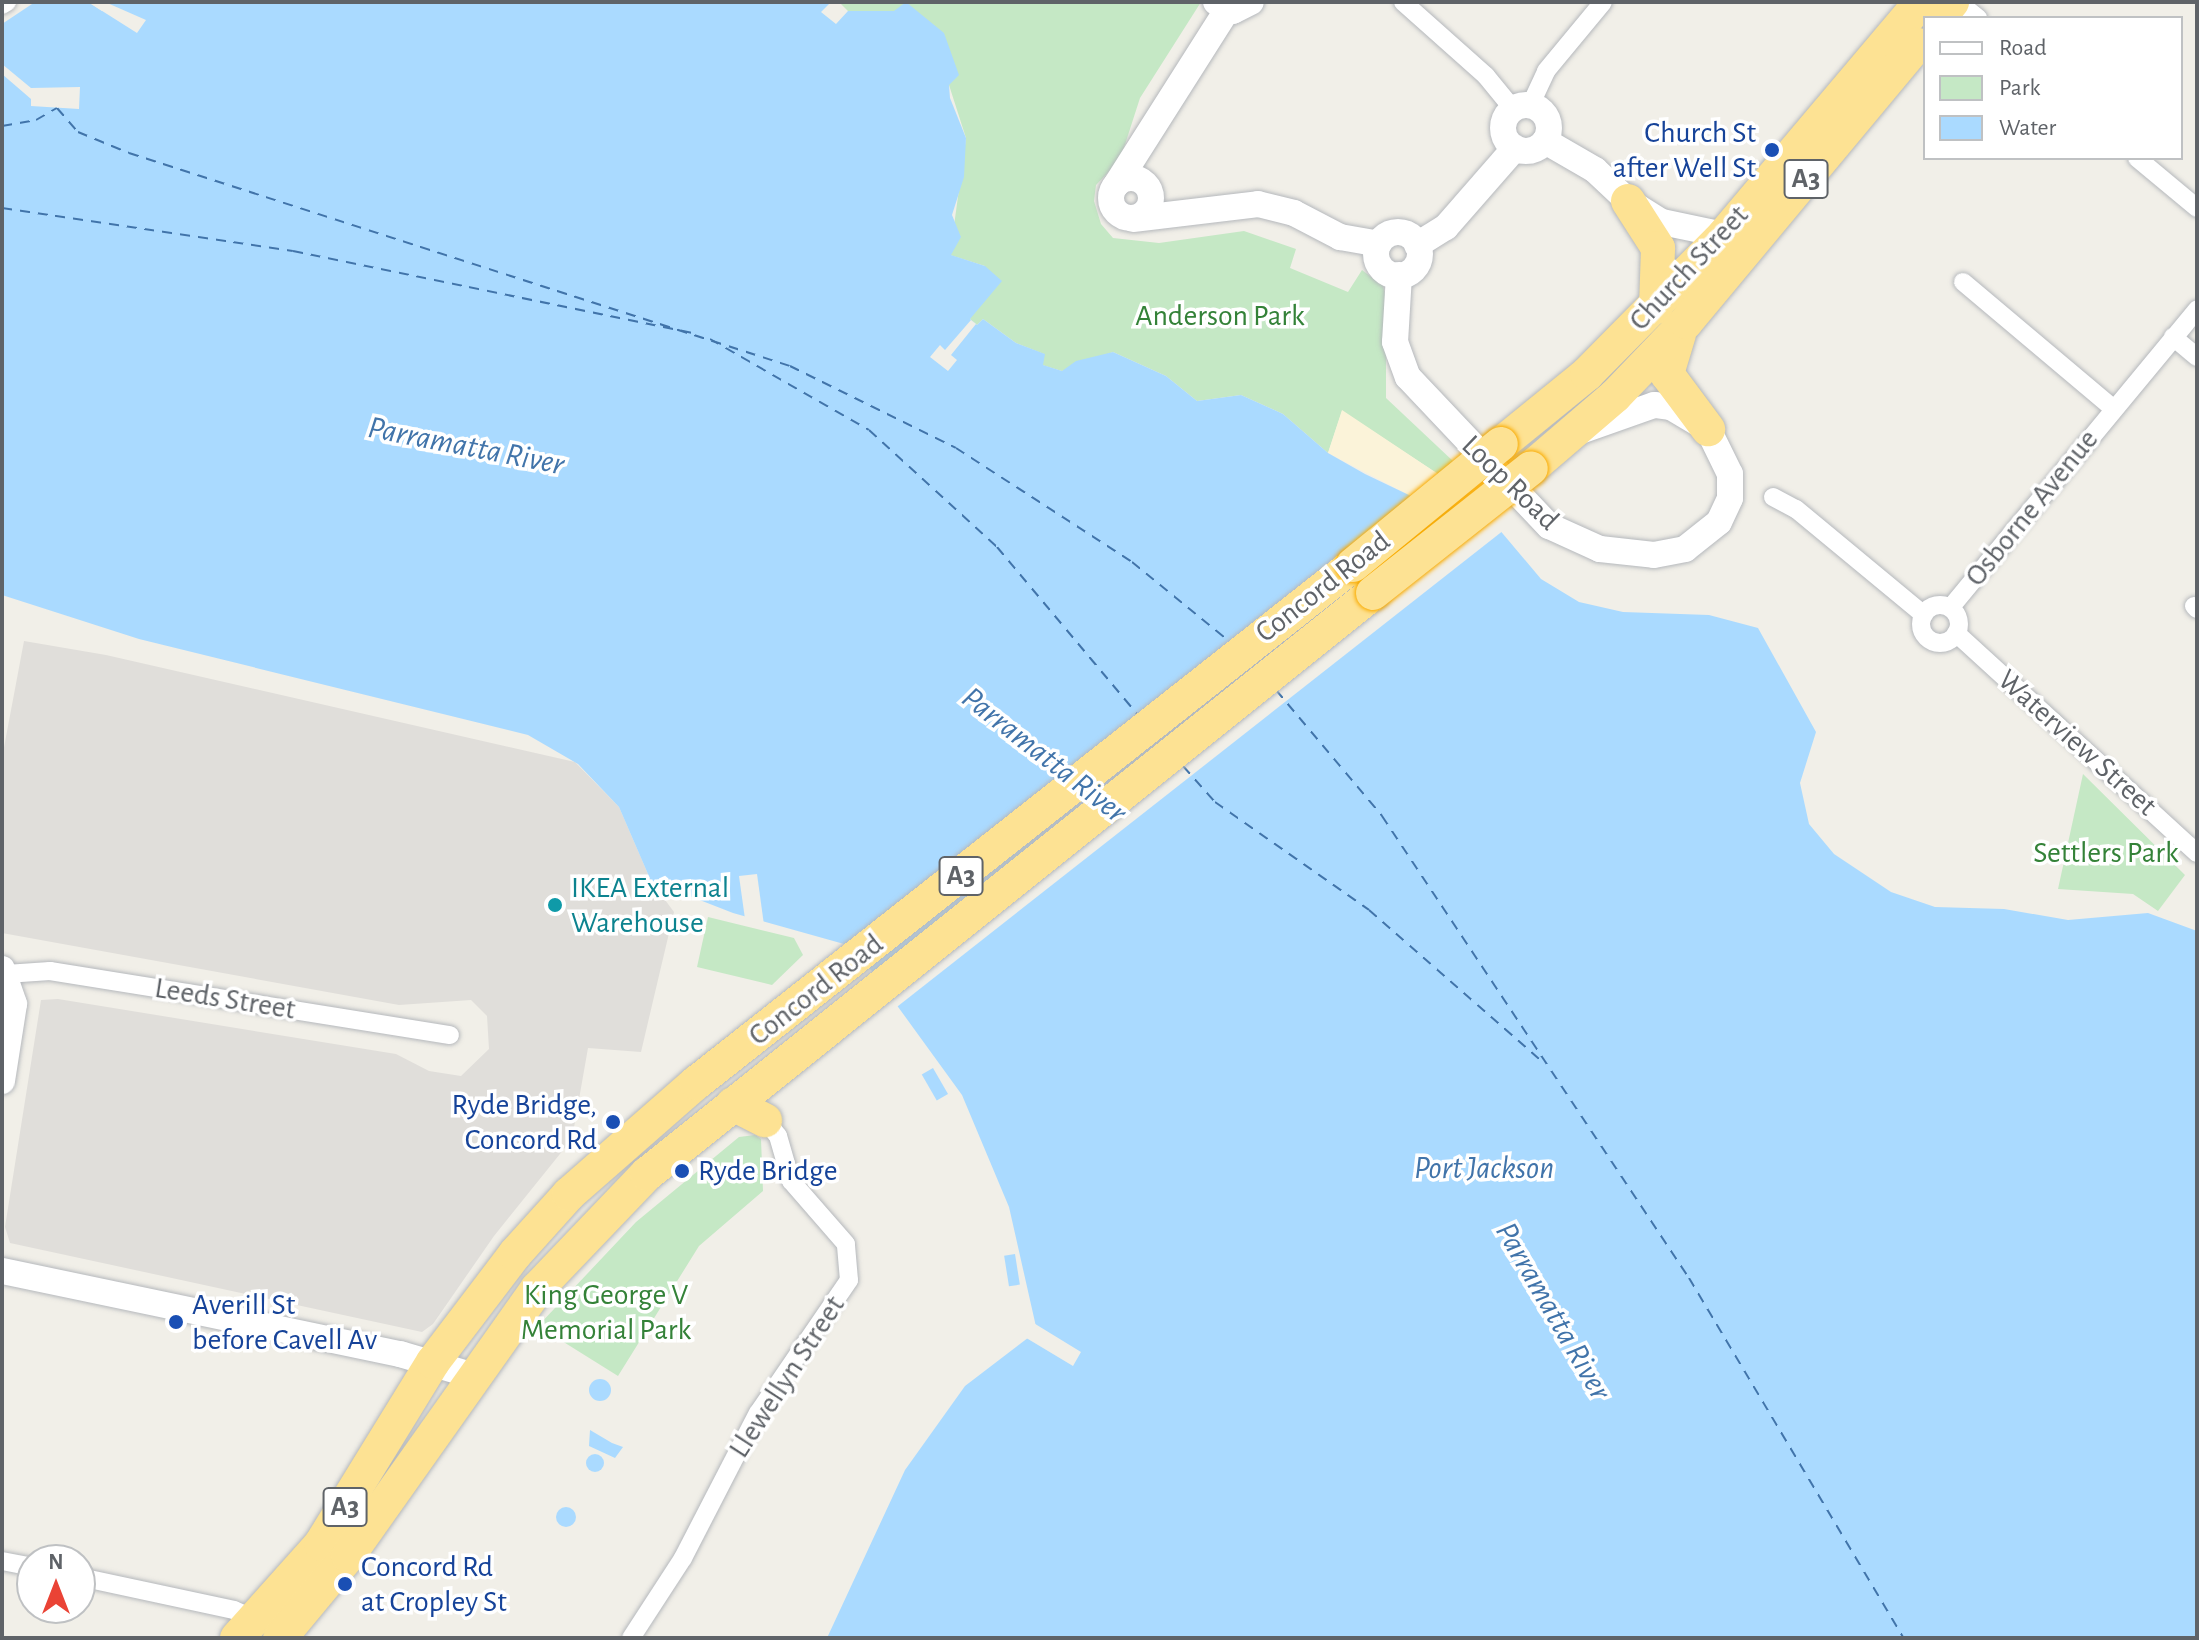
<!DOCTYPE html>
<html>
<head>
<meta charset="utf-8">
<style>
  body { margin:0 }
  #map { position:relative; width:2199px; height:1640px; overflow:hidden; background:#f1efe8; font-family:"Alegreya Sans",sans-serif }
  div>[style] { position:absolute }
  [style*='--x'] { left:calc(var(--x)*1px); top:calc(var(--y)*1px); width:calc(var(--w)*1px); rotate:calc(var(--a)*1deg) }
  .industrial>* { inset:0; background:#e0deda }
  .green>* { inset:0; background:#c5e8c5 }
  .sand>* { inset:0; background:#fbf3d9 }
  .water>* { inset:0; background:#aadaff; transform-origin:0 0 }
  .round { border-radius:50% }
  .pier>* { inset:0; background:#f1efe8 }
  .ferry>* { height:2px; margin-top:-1px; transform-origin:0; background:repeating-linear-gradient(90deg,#4174aa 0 10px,transparent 0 18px) }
  .roads { filter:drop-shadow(0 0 2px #b5b8bc) drop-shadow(0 0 2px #b5b8bc) }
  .street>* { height:18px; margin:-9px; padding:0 9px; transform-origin:9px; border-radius:9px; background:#fff }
  .street>.ring { margin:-9px; padding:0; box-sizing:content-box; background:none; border:18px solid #fff; border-radius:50% }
  .secondary>* { height:26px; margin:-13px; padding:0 13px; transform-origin:13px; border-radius:13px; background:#fff }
  .secondary>.ring { margin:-13px; padding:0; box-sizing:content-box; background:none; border:26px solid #fff; border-radius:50% }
  .highway>* { height:34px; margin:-17px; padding:0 17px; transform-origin:17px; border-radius:17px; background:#fde293 }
  .bridges { filter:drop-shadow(0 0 2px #f9ab00) drop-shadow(0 0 2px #f9ab00) }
  .highway-bridge>* { height:34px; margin:-17px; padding:0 17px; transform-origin:17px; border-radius:17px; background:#fde293 }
  .dots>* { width:22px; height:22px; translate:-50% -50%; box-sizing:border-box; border:4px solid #fff; border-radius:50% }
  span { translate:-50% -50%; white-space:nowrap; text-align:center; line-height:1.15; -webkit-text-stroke:7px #fff; paint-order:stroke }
  .shield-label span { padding:2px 6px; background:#fff; border:2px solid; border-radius:6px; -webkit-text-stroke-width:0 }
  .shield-label { font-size:28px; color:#5f6368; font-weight:700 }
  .transit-label { font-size:30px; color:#164399 }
  .right { translate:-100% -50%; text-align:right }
  .left { translate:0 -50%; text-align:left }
  .street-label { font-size:30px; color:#5f6368 }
  .park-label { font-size:30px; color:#348238 }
  .culture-label { font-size:30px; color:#0d838f }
  .water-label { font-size:32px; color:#4174aa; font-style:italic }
  .frame { position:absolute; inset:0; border:4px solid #5f6368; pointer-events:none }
  .legend { position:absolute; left:1923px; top:16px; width:260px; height:144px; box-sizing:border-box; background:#fff; border:2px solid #bfc1c3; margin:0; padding:10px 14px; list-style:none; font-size:24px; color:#5f6368 }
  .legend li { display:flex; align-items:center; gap:16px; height:40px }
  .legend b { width:40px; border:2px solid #bfc1c3 }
  .north { position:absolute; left:16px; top:1544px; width:80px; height:80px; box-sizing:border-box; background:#fff; border:2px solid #bfc1c3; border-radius:50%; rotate:0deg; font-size:22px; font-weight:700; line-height:32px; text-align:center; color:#5f6368 }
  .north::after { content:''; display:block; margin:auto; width:28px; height:36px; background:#ea4335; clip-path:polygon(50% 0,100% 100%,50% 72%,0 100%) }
</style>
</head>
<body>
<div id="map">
  <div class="industrial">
    <i style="clip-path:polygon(24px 641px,106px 655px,575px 762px,619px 807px,651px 881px,674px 912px,641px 1052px,588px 1048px,572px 1139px,494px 1236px,433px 1324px,422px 1332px,10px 1243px,5px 1227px,41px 1000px,58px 999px,396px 1054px,429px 1071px,461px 1076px,489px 1049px,487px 1016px,471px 1000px,399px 1005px,2px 933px,2px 758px)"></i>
  </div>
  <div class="green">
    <i style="clip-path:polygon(839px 2px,1201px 2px,1140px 98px,1120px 160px,1096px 185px,1094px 201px,1101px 224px,1113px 238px,1159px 243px,1244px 231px,1296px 249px,1290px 268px,1348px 292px,1362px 270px,1383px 286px,1386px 298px,1386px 398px,1454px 462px,1438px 474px,1342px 411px,1328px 453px,1283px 414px,1241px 395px,1197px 401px,1166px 376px,1113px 352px,1062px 371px,1042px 365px,1044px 354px,1016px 343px,983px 319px,977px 325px,970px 319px,985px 266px,950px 255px,966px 138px,949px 85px,894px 11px,848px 11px)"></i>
    <i style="clip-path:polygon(2083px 774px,2185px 875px,2158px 911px,2133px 894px,2058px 889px)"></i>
    <i style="clip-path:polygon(708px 917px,794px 938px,803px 955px,772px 985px,697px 967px)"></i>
    <i style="clip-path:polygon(755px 1135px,761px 1139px,763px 1191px,699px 1246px,618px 1376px,538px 1326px,636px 1222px,739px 1137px)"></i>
  </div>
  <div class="sand">
    <i style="clip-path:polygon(1342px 410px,1438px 474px,1411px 496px,1328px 453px)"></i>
  </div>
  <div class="water">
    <i style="clip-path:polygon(35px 2px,88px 2px,102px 11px,108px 2px,831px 2px,821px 12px,836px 24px,848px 11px,894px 11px,906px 2px,944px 33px,959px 75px,949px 85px,950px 98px,966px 138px,964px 177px,952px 215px,961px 237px,951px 255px,985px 266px,1002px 281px,970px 319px,977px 325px,983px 319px,1016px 343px,1045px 354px,1043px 365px,1062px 371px,1076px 361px,1113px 352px,1166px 376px,1197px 401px,1241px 395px,1283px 414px,1328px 453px,1365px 474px,1411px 496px,1472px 511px,1498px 528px,1541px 579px,1579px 602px,1623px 612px,1709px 615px,1758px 628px,1816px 732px,1800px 783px,1809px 824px,1834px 854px,1891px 892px,1935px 907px,2004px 909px,2068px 920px,2148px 913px,2197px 931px,2197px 1638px,827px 1638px,905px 1470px,965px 1386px,1037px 1331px,1009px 1207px,962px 1095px,872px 971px,844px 944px,733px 913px,651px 881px,619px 807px,578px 764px,528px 735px,139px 639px,2px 595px,2px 24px)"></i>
    <i style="left:933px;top:1068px;width:30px;height:13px;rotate:60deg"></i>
    <i style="left:1015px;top:1254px;width:31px;height:11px;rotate:81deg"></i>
    <i class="round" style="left:589px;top:1379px;width:22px;height:22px"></i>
    <i style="clip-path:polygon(590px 1430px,612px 1443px,623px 1447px,615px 1458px,589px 1446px)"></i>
    <i class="round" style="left:586px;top:1454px;width:18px;height:18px"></i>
    <i class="round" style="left:556px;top:1507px;width:20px;height:20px"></i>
  </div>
  <div class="pier">
    <i style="clip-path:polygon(88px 2px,101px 6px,105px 2px,146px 20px,137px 33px)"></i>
    <i style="clip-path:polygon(2px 64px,31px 88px,80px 87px,79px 109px,31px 106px,31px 99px,2px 74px)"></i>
    <i style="clip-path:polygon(971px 320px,976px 324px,951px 355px,957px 360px,948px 371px,930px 357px,940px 345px,945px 350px)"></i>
    <i style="clip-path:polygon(1475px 507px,1504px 530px,893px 1010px,870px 975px)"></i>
    <i style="clip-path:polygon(757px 874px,764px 925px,745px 919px,739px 876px)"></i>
    <i style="clip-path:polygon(1032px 1322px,1081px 1352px,1073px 1366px,1023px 1336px,1033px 1329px)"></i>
  </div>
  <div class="ferry">
    <i style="--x:2;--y:126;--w:35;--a:-10"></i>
    <i style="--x:36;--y:120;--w:24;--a:-30"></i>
    <i style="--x:57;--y:108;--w:32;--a:49"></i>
    <i style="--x:78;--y:132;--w:55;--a:22.4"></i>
    <i style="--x:129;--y:153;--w:694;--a:17.86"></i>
    <i style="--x:790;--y:366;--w:185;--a:26.3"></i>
    <i style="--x:956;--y:448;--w:210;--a:32.9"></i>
    <i style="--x:1132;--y:562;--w:127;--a:39.2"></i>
    <i style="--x:2;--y:208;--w:294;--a:8.4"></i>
    <i style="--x:293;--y:251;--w:408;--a:11.6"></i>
    <i style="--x:710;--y:339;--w:183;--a:29.8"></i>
    <i style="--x:869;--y:430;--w:173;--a:42.4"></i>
    <i style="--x:997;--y:547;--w:218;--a:50"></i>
    <i style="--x:1276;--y:690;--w:165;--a:49.9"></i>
    <i style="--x:1382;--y:816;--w:555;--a:56.4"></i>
    <i style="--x:1689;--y:1278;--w:419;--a:59.2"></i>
    <i style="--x:1183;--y:766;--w:48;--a:48.4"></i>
    <i style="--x:1215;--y:802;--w:188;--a:35"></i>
    <i style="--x:1369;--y:910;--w:234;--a:41.2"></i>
  </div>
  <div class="roads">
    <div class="street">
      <i style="--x:1403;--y:2;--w:111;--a:41.7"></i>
      <i style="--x:1486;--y:76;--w:43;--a:50.7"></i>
      <i style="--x:1958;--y:2;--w:26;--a:39"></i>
      <i style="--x:2;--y:5;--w:6;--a:-31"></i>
      <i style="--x:1530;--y:106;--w:38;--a:-65"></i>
      <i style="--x:1546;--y:71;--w:89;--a:-50.4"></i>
      <i style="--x:2137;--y:158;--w:78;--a:39.8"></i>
      <i style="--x:1963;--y:282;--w:197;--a:40.1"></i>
      <i style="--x:2173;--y:337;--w:31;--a:40"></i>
      <i style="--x:1773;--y:497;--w:26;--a:28"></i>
      <i style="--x:1796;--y:509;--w:166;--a:39.6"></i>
      <i class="ring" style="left:1921px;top:605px;width:20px;height:20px"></i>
      <i style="--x:2194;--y:606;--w:4;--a:45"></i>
      <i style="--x:1951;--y:607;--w:386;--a:-50.4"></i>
      <i style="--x:1956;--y:633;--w:326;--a:42.4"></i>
      <i style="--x:6;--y:974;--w:44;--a:-3.9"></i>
      <i style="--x:50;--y:971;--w:405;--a:9.1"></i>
      <i style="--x:2;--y:1561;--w:31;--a:11"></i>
      <i style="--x:80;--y:1577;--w:157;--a:12.1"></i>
      <i style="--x:234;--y:1610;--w:24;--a:24"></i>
      <i style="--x:631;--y:1638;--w:95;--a:-57"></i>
      <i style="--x:683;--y:1558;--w:163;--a:-62.7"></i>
      <i style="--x:758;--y:1413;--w:161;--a:-55.6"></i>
      <i style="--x:849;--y:1280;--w:36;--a:-95"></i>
      <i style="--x:846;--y:1244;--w:84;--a:-131.1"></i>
      <i style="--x:791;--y:1181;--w:47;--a:-106.1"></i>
      <i style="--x:778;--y:1136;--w:21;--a:-129"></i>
    </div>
    <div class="secondary">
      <i style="--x:1216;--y:2;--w:19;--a:28"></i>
      <i style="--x:1233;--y:11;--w:20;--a:-27"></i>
      <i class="ring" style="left:1503px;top:105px;width:20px;height:20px"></i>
      <i style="--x:1545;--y:141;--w:58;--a:30.1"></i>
      <i style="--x:1595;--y:170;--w:45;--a:43.2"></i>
      <i style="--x:1628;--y:201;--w:40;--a:32"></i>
      <i style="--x:1662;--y:222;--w:63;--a:11.8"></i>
      <i class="ring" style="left:1111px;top:178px;width:14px;height:14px"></i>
      <i style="--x:1116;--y:185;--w:207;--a:-57.6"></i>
      <i style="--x:1133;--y:219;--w:126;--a:-6.8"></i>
      <i style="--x:1258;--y:204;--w:37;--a:14"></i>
      <i style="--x:1294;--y:213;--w:52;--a:27.6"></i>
      <i style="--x:1340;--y:237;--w:39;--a:10"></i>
      <i class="ring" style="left:1376px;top:232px;width:18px;height:18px"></i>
      <i style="--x:1417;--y:245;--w:34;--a:-32"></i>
      <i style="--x:1446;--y:227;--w:105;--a:-48.9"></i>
      <i style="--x:1399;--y:275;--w:67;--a:93.4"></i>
      <i style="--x:1395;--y:342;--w:37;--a:70"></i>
      <i style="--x:1408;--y:377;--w:205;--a:46.6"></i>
      <i style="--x:1549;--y:526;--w:56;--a:24.3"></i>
      <i style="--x:1600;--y:549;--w:54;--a:6.3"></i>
      <i style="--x:1654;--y:555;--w:32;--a:-11"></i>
      <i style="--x:1685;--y:549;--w:43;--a:-38.5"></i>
      <i style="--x:1719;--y:522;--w:26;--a:-65"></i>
      <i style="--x:1730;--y:498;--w:24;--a:-90"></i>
      <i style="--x:1730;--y:474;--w:50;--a:-116.1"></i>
      <i style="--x:1708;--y:429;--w:43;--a:-149.3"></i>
      <i style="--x:1671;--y:407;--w:17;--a:-173"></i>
      <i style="--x:1654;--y:405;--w:75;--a:160.6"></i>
      <i style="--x:2;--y:969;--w:37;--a:71"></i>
      <i style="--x:14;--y:1004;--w:78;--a:98.9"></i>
      <i style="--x:2;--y:1271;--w:407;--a:11.8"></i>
      <i style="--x:400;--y:1354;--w:74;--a:16.5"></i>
    </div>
    <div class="highway">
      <i style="--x:1939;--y:18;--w:21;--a:-51"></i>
      <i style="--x:1628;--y:201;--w:56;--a:57.4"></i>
      <i style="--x:1658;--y:248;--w:59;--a:91.9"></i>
      <i style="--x:1679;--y:334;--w:42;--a:106.7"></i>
      <i style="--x:1667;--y:374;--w:69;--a:53.3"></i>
      <i style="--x:1501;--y:444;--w:111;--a:-39.1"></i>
      <i style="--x:1587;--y:374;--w:195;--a:-45.4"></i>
      <i style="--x:1724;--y:235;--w:305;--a:-49.8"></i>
      <i style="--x:1531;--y:468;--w:111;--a:-40.6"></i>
      <i style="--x:1615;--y:396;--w:103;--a:-46.2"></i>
      <i style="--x:1686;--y:322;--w:361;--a:-50.2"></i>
      <i style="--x:733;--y:1104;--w:36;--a:27"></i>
      <i style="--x:237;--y:1638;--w:126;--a:-48.2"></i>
      <i style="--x:321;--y:1544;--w:214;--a:-58.4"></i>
      <i style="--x:433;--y:1362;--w:136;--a:-52.8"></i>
      <i style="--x:515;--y:1254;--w:81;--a:-48"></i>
      <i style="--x:569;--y:1194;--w:169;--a:-41.2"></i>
      <i style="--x:696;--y:1083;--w:837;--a:-38.25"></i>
      <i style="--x:280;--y:1638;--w:107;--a:-50.3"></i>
      <i style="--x:348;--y:1556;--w:327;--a:-54.7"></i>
      <i style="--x:537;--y:1289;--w:159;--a:-46.3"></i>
      <i style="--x:647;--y:1174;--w:930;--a:-38.67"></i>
    </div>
  </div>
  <div class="bridges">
    <div class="highway-bridge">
      <i style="--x:1353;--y:565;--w:191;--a:-39.3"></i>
      <i style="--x:1373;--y:593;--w:201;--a:-38.3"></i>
    </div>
  </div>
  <div class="dots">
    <i style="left:1772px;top:150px;background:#1a4fb4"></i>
    <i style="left:555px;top:905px;background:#0f9aa8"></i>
    <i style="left:613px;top:1122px;background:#1a4fb4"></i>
    <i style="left:682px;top:1171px;background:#1a4fb4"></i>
    <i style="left:176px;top:1322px;background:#1a4fb4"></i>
    <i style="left:345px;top:1584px;background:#1a4fb4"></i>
  </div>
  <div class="shield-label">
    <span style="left:1806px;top:179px">A3</span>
    <span style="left:961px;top:876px">A3</span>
    <span style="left:345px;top:1507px">A3</span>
  </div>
  <div class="transit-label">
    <span class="right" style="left:1756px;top:150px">Church St<br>after Well St</span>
    <span class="right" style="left:597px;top:1122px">Ryde Bridge,<br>Concord Rd</span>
    <span class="left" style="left:698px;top:1171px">Ryde Bridge</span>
    <span class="left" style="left:192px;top:1322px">Averill St<br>before Cavell Av</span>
    <span class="left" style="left:361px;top:1584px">Concord Rd<br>at Cropley St</span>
  </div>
  <div class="street-label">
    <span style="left:1689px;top:268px;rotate:-47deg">Church Street</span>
    <span style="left:1510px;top:483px;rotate:44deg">Loop Road</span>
    <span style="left:2032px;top:508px;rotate:-51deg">Osborne Avenue</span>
    <span style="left:1323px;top:587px;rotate:-38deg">Concord Road</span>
    <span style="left:2077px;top:743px;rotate:42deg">Waterview Street</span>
    <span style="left:816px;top:990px;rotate:-38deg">Concord Road</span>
    <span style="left:225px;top:999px;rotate:9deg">Leeds Street</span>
    <span style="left:787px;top:1377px;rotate:-57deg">Llewellyn Street</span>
  </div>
  <div class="park-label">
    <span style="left:1220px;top:316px">Anderson Park</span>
    <span style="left:2106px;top:853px">Settlers Park</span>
    <span style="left:606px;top:1312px">King George V<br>Memorial Park</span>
  </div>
  <div class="culture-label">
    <span class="left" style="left:571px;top:905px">IKEA External<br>Warehouse</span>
  </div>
  <div class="water-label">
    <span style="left:466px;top:446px;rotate:11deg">Parramatta River</span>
    <span style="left:1044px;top:755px;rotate:38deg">Parramatta River</span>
    <span style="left:1484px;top:1168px">Port Jackson</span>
    <span style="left:1553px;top:1311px;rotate:60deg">Parramatta River</span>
  </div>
  <div class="frame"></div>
  <ul class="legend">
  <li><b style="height:10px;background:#fff"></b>Road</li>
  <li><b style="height:22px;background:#c5e8c5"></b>Park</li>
  <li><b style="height:22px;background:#aadaff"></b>Water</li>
  </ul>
  <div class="north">N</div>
</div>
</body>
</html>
